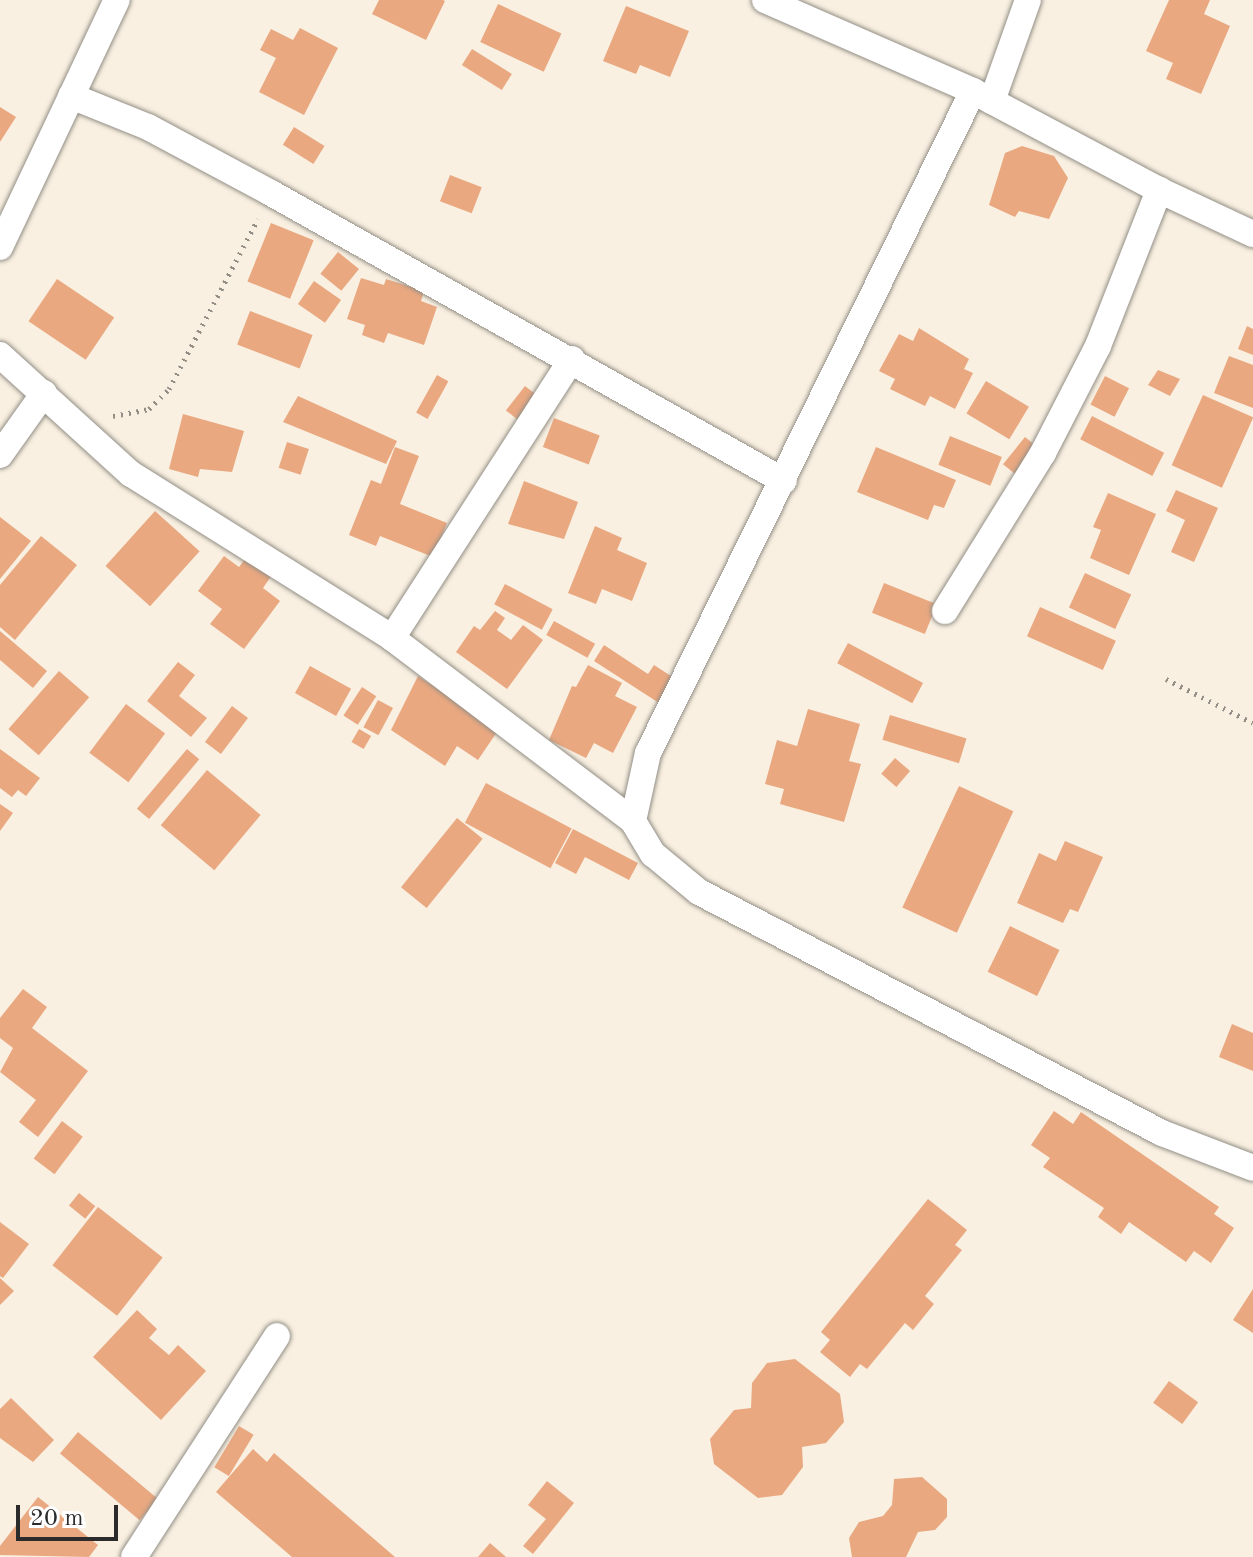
<!DOCTYPE html>
<html>
<head>
<meta charset="utf-8">
<style>
  body { margin:0 }
  #map { position:relative; width:1253px; height:1557px; overflow:hidden; background:#f9f0e1; font-family:"Old Standard TT",serif }
  div>[style] { position:absolute }
  [style*='--x'] { left:calc(var(--x)*1px); top:calc(var(--y)*1px); width:calc(var(--w)*1px); rotate:calc(var(--a)*1deg) }
  .building>* { inset:0; background:#e9a880; transform-origin:0 0 }
  .path>* { height:5px; margin-top:-2.5px; transform-origin:0; background:repeating-linear-gradient(90deg,#928e86 0 2px,transparent 0 8px) }
  .roads { filter:drop-shadow(0 0 2px #928e86) drop-shadow(0 0 2px #928e86) }
  .street>* { height:26px; margin:-13px; padding:0 13px; transform-origin:13px; border-radius:13px; background:#fff }
  span { translate:-50% -50%; white-space:nowrap; text-align:center; line-height:1.15; -webkit-text-stroke:6px #fff; paint-order:stroke }
  .scale { position:absolute; left:16px; top:1505px; width:102px; height:36px; box-sizing:border-box; border:4px solid #2b2b2b; border-top:0; padding-left:10px; font-size:24px; line-height:28px; white-space:nowrap; color:#2b2b2b; -webkit-text-stroke:6px #fff; paint-order:stroke }
</style>
</head>
<body>
<div id="map">
  <div class="building">
    <i style="clip-path:polygon(379px 0,443px 0,445px 1px,426px 40px,372px 14px)"></i>
    <i style="clip-path:polygon(1169px 0,1210px 0,1204px 14px,1230px 26px,1201px 94px,1166px 79px,1173px 63px,1146px 51px)"></i>
    <i style="left:498px;top:4px;width:70px;height:42px;rotate:25deg"></i>
    <i style="clip-path:polygon(626px 6px,689px 31px,670px 77px,640px 65px,636px 74px,603px 61px)"></i>
    <i style="clip-path:polygon(300px 28px,338px 48px,304px 115px,259px 92px,276px 58px,260px 50px,271px 29px,293px 40px)"></i>
    <i style="left:472px;top:49px;width:47px;height:19px;rotate:32deg"></i>
    <i style="clip-path:polygon(0 107px,16px 117px,0 142px)"></i>
    <i style="left:294px;top:127px;width:36px;height:21px;rotate:32deg"></i>
    <i style="clip-path:polygon(1022px 146px,1054px 156px,1068px 178px,1049px 219px,1019px 211px,1015px 217px,989px 205px,1005px 153px)"></i>
    <i style="left:450px;top:175px;width:34px;height:28px;rotate:21deg"></i>
    <i style="left:271px;top:223px;width:46px;height:63px;rotate:22deg"></i>
    <i style="left:338px;top:252px;width:27px;height:28px;rotate:39deg"></i>
    <i style="clip-path:polygon(361px 278px,384px 285px,386px 279px,424px 291px,421px 301px,437px 307px,424px 345px,388px 333px,384px 343px,362px 335px,365px 325px,347px 319px)"></i>
    <i style="left:57px;top:279px;width:69px;height:51px;rotate:34deg"></i>
    <i style="left:314px;top:281px;width:33px;height:28px;rotate:35deg"></i>
    <i style="left:250px;top:311px;width:67px;height:36px;rotate:21deg"></i>
    <i style="clip-path:polygon(1247px 326px,1253px 329px,1253px 355px,1238px 349px)"></i>
    <i style="clip-path:polygon(919px 328px,969px 359px,964px 369px,973px 373px,955px 409px,930px 396px,925px 406px,890px 389px,895px 379px,879px 371px,899px 334px,913px 341px)"></i>
    <i style="clip-path:polygon(1229px 356px,1253px 365px,1253px 408px,1214px 393px)"></i>
    <i style="clip-path:polygon(1158px 370px,1180px 379px,1170px 396px,1148px 385px)"></i>
    <i style="left:437px;top:375px;width:13px;height:43px;rotate:29deg"></i>
    <i style="left:1105px;top:376px;width:27px;height:32px;rotate:27deg"></i>
    <i style="left:986px;top:381px;width:50px;height:38px;rotate:31deg"></i>
    <i style="left:525px;top:386px;width:18px;height:31px;rotate:38deg"></i>
    <i style="left:1203px;top:395px;width:55px;height:77px;rotate:24deg"></i>
    <i style="clip-path:polygon(298px 396px,397px 441px,386px 464px,283px 422px)"></i>
    <i style="clip-path:polygon(183px 414px,244px 431px,232px 472px,200px 469px,198px 477px,169px 469px)"></i>
    <i style="left:1092px;top:416px;width:81px;height:26px;rotate:27deg"></i>
    <i style="left:554px;top:418px;width:49px;height:31px;rotate:21deg"></i>
    <i style="left:950px;top:436px;width:56px;height:31px;rotate:22deg"></i>
    <i style="left:1025px;top:437px;width:21px;height:35px;rotate:39deg"></i>
    <i style="left:287px;top:442px;width:23px;height:27px;rotate:18deg"></i>
    <i style="clip-path:polygon(395px 447px,419px 456px,400px 504px,447px 523px,433px 557px,380px 536px,376px 546px,349px 535px,371px 480px,381px 484px)"></i>
    <i style="clip-path:polygon(876px 447px,956px 480px,944px 508px,934px 505px,928px 520px,857px 492px)"></i>
    <i style="clip-path:polygon(524px 481px,578px 502px,564px 539px,508px 524px)"></i>
    <i style="clip-path:polygon(1176px 490px,1218px 508px,1194px 562px,1171px 552px,1185px 520px,1166px 511px)"></i>
    <i style="clip-path:polygon(1108px 493px,1156px 514px,1129px 575px,1090px 558px,1101px 530px,1093px 527px)"></i>
    <i style="left:155px;top:511px;width:60px;height:74px;rotate:42deg"></i>
    <i style="clip-path:polygon(0 517px,31px 541px,0 579px)"></i>
    <i style="clip-path:polygon(595px 526px,622px 538px,617px 550px,647px 563px,632px 601px,602px 589px,596px 604px,568px 593px)"></i>
    <i style="clip-path:polygon(41px 536px,77px 565px,15px 640px,0 627px,0 585px)"></i>
    <i style="clip-path:polygon(249px 554px,274px 572px,263px 588px,280px 601px,244px 649px,210px 624px,222px 609px,198px 591px,224px 556px,239px 567px)"></i>
    <i style="left:1085px;top:573px;width:51px;height:38px;rotate:25deg"></i>
    <i style="left:884px;top:583px;width:57px;height:32px;rotate:22deg"></i>
    <i style="left:505px;top:584px;width:54px;height:23px;rotate:28deg"></i>
    <i style="left:1040px;top:607px;width:83px;height:32px;rotate:24deg"></i>
    <i style="clip-path:polygon(495px 611px,505px 618px,497px 630px,511px 640px,523px 625px,543px 640px,507px 689px,456px 652px,474px 626px,480px 630px)"></i>
    <i style="left:554px;top:621px;width:47px;height:16px;rotate:29deg"></i>
    <i style="clip-path:polygon(0 631px,47px 671px,33px 688px,0 660px)"></i>
    <i style="left:848px;top:643px;width:85px;height:23px;rotate:28deg"></i>
    <i style="clip-path:polygon(604px 645px,648px 674px,654px 665px,674px 678px,659px 703px,594px 661px)"></i>
    <i style="clip-path:polygon(178px 662px,195px 675px,179px 696px,207px 718px,191px 737px,147px 701px)"></i>
    <i style="clip-path:polygon(588px 665px,622px 683px,615px 696px,637px 707px,613px 753px,594px 743px,586px 758px,549px 740px,572px 686px,576px 687px)"></i>
    <i style="left:310px;top:666px;width:47px;height:31px;rotate:29deg"></i>
    <i style="left:59px;top:671px;width:40px;height:77px;rotate:41deg"></i>
    <i style="clip-path:polygon(418px 676px,499px 729px,478px 760px,457px 746px,445px 766px,391px 730px)"></i>
    <i style="left:362px;top:687px;width:17px;height:34px;rotate:33deg"></i>
    <i style="left:378px;top:700px;width:17px;height:31px;rotate:28deg"></i>
    <i style="left:126px;top:704px;width:49px;height:61px;rotate:37deg"></i>
    <i style="left:232px;top:706px;width:20px;height:45px;rotate:37deg"></i>
    <i style="clip-path:polygon(808px 709px,860px 724px,849px 761px,861px 764px,844px 822px,780px 804px,784px 789px,765px 784px,777px 740px,797px 746px)"></i>
    <i style="left:890px;top:715px;width:80px;height:26px;rotate:17deg"></i>
    <i style="left:359px;top:729px;width:14px;height:15px;rotate:30deg"></i>
    <i style="clip-path:polygon(0 749px,40px 778px,26px 796px,18px 790px,12px 797px,0 788px)"></i>
    <i style="left:187px;top:749px;width:16px;height:78px;rotate:40deg"></i>
    <i style="left:895px;top:758px;width:20px;height:21px;rotate:41deg"></i>
    <i style="left:207px;top:770px;width:70px;height:72px;rotate:40deg"></i>
    <i style="left:486px;top:783px;width:97px;height:45px;rotate:28deg"></i>
    <i style="left:959px;top:786px;width:60px;height:134px;rotate:25deg"></i>
    <i style="clip-path:polygon(0 804px,13px 813px,0 831px)"></i>
    <i style="left:457px;top:818px;width:33px;height:89px;rotate:39deg"></i>
    <i style="clip-path:polygon(573px 829px,638px 863px,629px 880px,585px 857px,576px 874px,555px 863px)"></i>
    <i style="clip-path:polygon(1065px 841px,1103px 857px,1078px 912px,1070px 909px,1063px 923px,1017px 903px,1039px 853px,1056px 861px)"></i>
    <i style="left:1010px;top:926px;width:55px;height:51px;rotate:26deg"></i>
    <i style="clip-path:polygon(23px 989px,47px 1007px,32px 1028px,88px 1071px,38px 1137px,19px 1122px,36px 1100px,0 1072px,13px 1048px,0 1038px,0 1018px)"></i>
    <i style="clip-path:polygon(1232px 1024px,1253px 1033px,1253px 1071px,1219px 1057px)"></i>
    <i style="clip-path:polygon(1054px 1111px,1073px 1124px,1081px 1112px,1219px 1207px,1214px 1214px,1234px 1228px,1211px 1263px,1194px 1251px,1186px 1262px,1129px 1222px,1121px 1234px,1098px 1217px,1104px 1208px,1043px 1167px,1050px 1158px,1031px 1145px)"></i>
    <i style="left:62px;top:1121px;width:26px;height:47px;rotate:37deg"></i>
    <i style="left:79px;top:1193px;width:21px;height:16px;rotate:39deg"></i>
    <i style="clip-path:polygon(928px 1199px,967px 1230px,955px 1245px,962px 1250px,925px 1296px,934px 1304px,913px 1330px,905px 1323px,867px 1369px,860px 1364px,850px 1377px,820px 1352px,830px 1340px,821px 1332px)"></i>
    <i style="left:98px;top:1207px;width:82px;height:74px;rotate:38deg"></i>
    <i style="clip-path:polygon(0 1222px,29px 1244px,3px 1278px,0 1276px)"></i>
    <i style="clip-path:polygon(0 1278px,14px 1291px,0 1305px)"></i>
    <i style="clip-path:polygon(1253px 1289px,1253px 1333px,1233px 1320px)"></i>
    <i style="clip-path:polygon(137px 1310px,157px 1329px,149px 1338px,169px 1355px,178px 1345px,206px 1371px,161px 1420px,93px 1357px)"></i>
    <i style="clip-path:polygon(795px 1359px,840px 1394px,844px 1422px,826px 1443px,802px 1447px,803px 1467px,782px 1495px,758px 1498px,714px 1464px,710px 1439px,734px 1410px,751px 1408px,752px 1383px,767px 1363px)"></i>
    <i style="left:1169px;top:1381px;width:36px;height:27px;rotate:36deg"></i>
    <i style="clip-path:polygon(11px 1398px,54px 1440px,33px 1462px,0 1438px,0 1409px)"></i>
    <i style="left:239px;top:1426px;width:17px;height:48px;rotate:31deg"></i>
    <i style="left:78px;top:1432px;width:104px;height:28px;rotate:40deg"></i>
    <i style="clip-path:polygon(253px 1449px,267px 1462px,274px 1453px,395px 1557px,292px 1557px,216px 1492px)"></i>
    <i style="clip-path:polygon(922px 1477px,947px 1499px,947px 1517px,935px 1530px,918px 1532px,906px 1557px,852px 1557px,849px 1538px,859px 1522px,883px 1516px,892px 1505px,894px 1479px)"></i>
    <i style="clip-path:polygon(547px 1481px,574px 1503px,533px 1554px,523px 1546px,546px 1519px,528px 1505px)"></i>
    <i style="clip-path:polygon(38px 1497px,98px 1545px,89px 1557px,0 1555px,0 1546px)"></i>
    <i style="clip-path:polygon(490px 1543px,506px 1557px,478px 1557px)"></i>
  </div>
  <div class="path">
    <i style="--x:113;--y:416;--w:37;--a:-11"></i>
    <i style="--x:149;--y:409;--w:28;--a:-45"></i>
    <i style="--x:169;--y:389;--w:192;--a:-62.4"></i>
    <i style="--x:1166;--y:679;--w:97;--a:26.8"></i>
  </div>
  <div class="roads">
    <div class="street">
      <i style="--x:765;--y:0;--w:227;--a:23.6"></i>
      <i style="--x:973;--y:91;--w:211;--a:28"></i>
      <i style="--x:1159;--y:190;--w:104;--a:25.1"></i>
      <i style="--x:71;--y:96;--w:83;--a:21.9"></i>
      <i style="--x:148;--y:127;--w:140;--a:28.2"></i>
      <i style="--x:271;--y:193;--w:588;--a:29.31"></i>
      <i style="--x:992;--y:101;--w:107;--a:-70.4"></i>
      <i style="--x:0;--y:247;--w:273;--a:-64.7"></i>
      <i style="--x:0;--y:355;--w:177;--a:42.3"></i>
      <i style="--x:131;--y:474;--w:308;--a:32.1"></i>
      <i style="--x:392;--y:638;--w:303;--a:37.2"></i>
      <i style="--x:633;--y:821;--w:39;--a:59"></i>
      <i style="--x:653;--y:854;--w:60;--a:39.6"></i>
      <i style="--x:699;--y:892;--w:522;--a:27.5"></i>
      <i style="--x:1162;--y:1133;--w:97;--a:21"></i>
      <i style="--x:0;--y:455;--w:76;--a:-54.6"></i>
      <i style="--x:945;--y:611;--w:186;--a:-58.2"></i>
      <i style="--x:1043;--y:453;--w:120;--a:-62.8"></i>
      <i style="--x:1098;--y:346;--w:168;--a:-68.6"></i>
      <i style="--x:392;--y:638;--w:332;--a:-57.2"></i>
      <i style="--x:633;--y:821;--w:70;--a:-77.6"></i>
      <i style="--x:648;--y:753;--w:737;--a:-63.85"></i>
      <i style="--x:134;--y:1557;--w:263;--a:-57.1"></i>
    </div>
  </div>
  <div class="scale">20 m</div>
</div>
</body>
</html>
